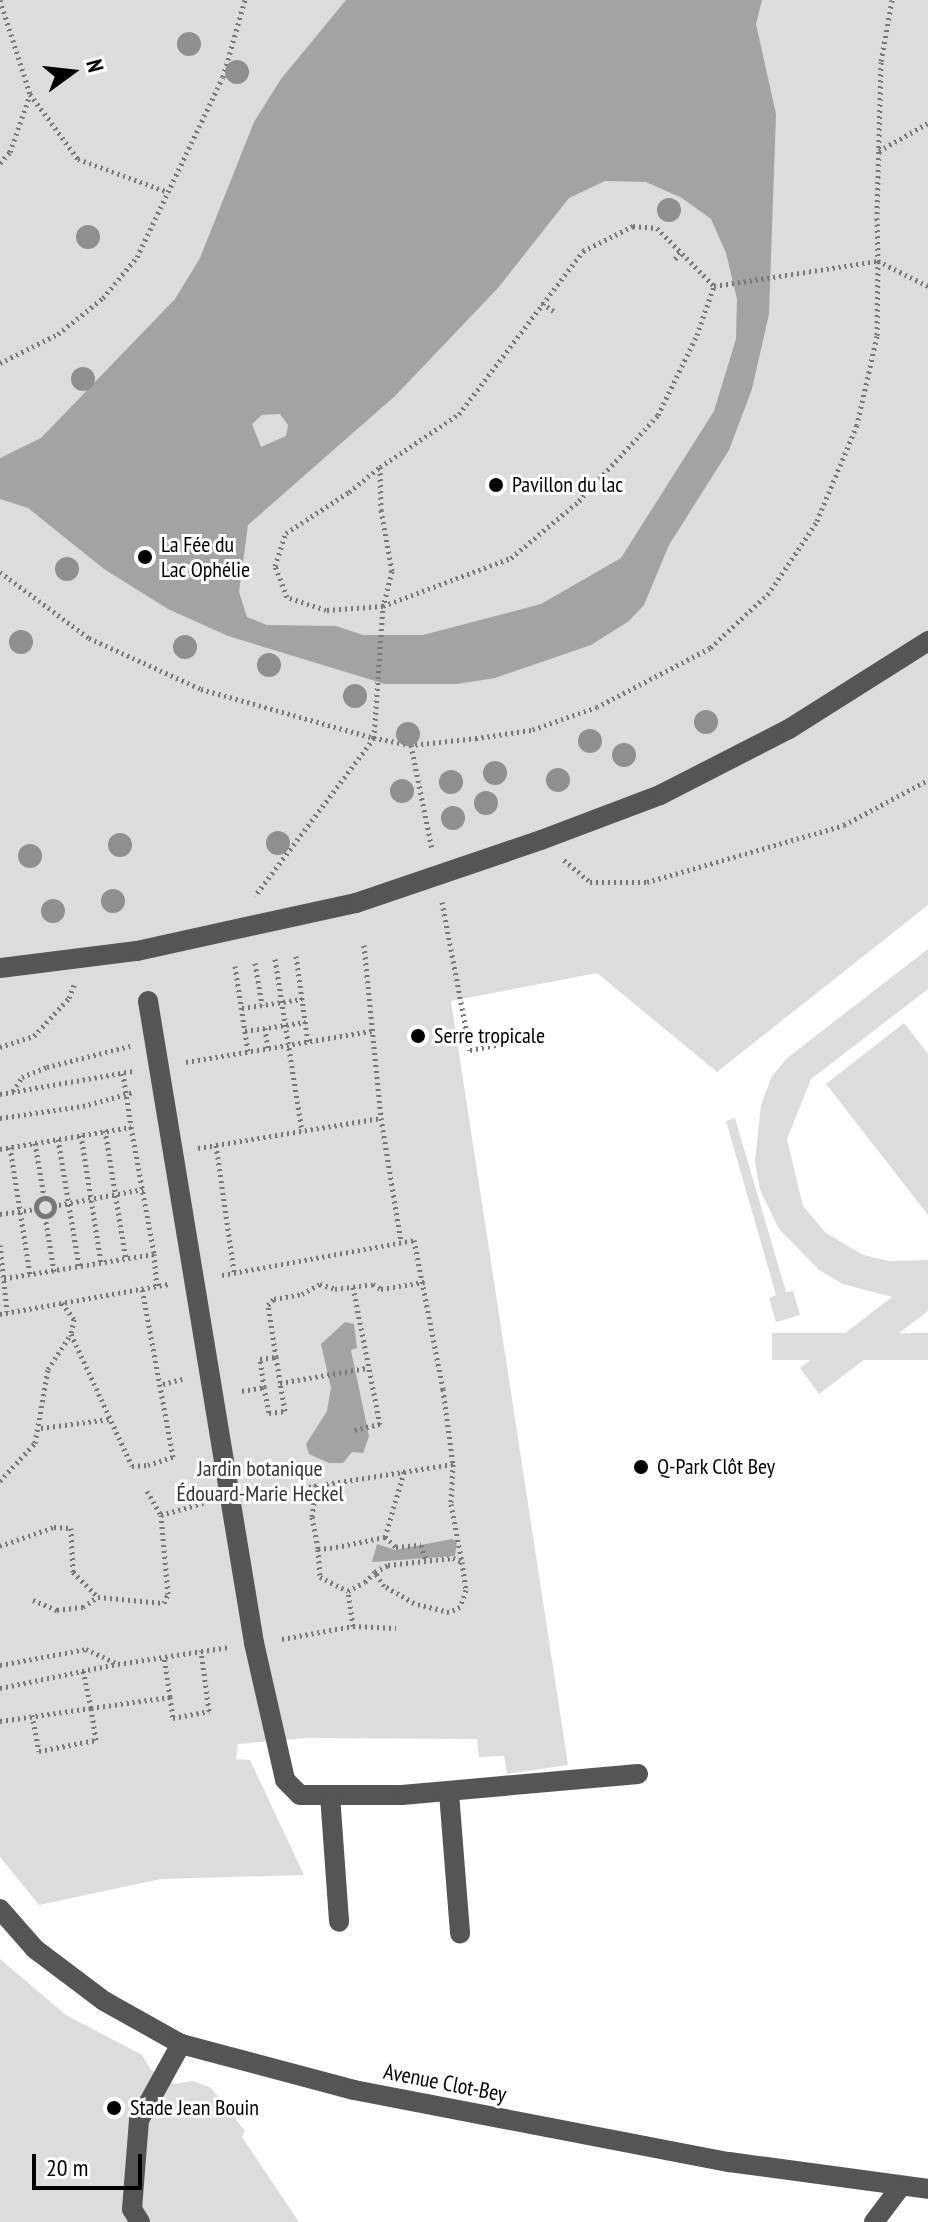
<!DOCTYPE html>
<html>
<head>
<meta charset="utf-8">
<style>
  body { margin:0 }
  #map { position:relative; width:928px; height:2222px; overflow:hidden; background:#fff; font-family:"PT Sans Narrow",sans-serif }
  div>[style] { position:absolute }
  [style*='--x'] { left:calc(var(--x)*1px); top:calc(var(--y)*1px); width:calc(var(--w)*1px); rotate:calc(var(--a)*1deg) }
  .green>* { inset:0; background:#dcdcdc; transform-origin:0 0 }
  .water>* { inset:0; background:#a3a3a3 }
  .path>* { height:5px; margin-top:-2.5px; transform-origin:0; background:repeating-linear-gradient(90deg,#777 0 2px,transparent 0 6px) }
  .path>.ring { margin:-2.5px; padding:0; box-sizing:content-box; background:none; border:5px solid #777; border-radius:50% }
  .minor>* { height:20px; margin:-10px; padding:0 10px; transform-origin:10px; border-radius:10px; background:#555 }
  .trees>* { width:24px; height:24px; margin:-12px; border-radius:50%; background:#8f8f8f }
  .dots>* { width:22px; height:22px; translate:-50% -50%; box-sizing:border-box; border:4px solid #fff; border-radius:50% }
  span { translate:-50% -50%; white-space:nowrap; text-align:center; line-height:1.15; -webkit-text-stroke:6px #fff; paint-order:stroke }
  .poi-label { font-size:22px; color:#000 }
  .left { translate:0 -50%; text-align:left }
  .park-label { font-size:22px; color:#333 }
  .street-label { font-size:22px; color:#000 }
  .north { position:absolute; left:32px; top:32px; width:80px; height:80px; -webkit-text-stroke:6px #fff; paint-order:stroke; rotate:75deg; font-size:22px; font-weight:700; line-height:32px; text-align:center; color:#000 }
  .north::after { content:''; display:block; margin:auto; width:28px; height:36px; background:#000; clip-path:polygon(50% 0,100% 100%,50% 72%,0 100%) }
  .scale { position:absolute; left:32px; top:2154px; width:110px; height:36px; box-sizing:border-box; border:4px solid #000; border-top:0; padding-left:10px; font-size:24px; line-height:28px; white-space:nowrap; color:#000; -webkit-text-stroke:6px #fff; paint-order:stroke }
</style>
</head>
<body>
<div id="map">
  <div class="green">
    <i style="clip-path:polygon(0 0,928px 0,928px 905px,717px 1072px,597px 973px,451px 1001px,568px 1765px,507px 1774px,504px 1756px,479px 1757px,477px 1739px,307px 1738px,238px 1744px,236px 1759px,250px 1760px,304px 1875px,161px 1879px,39px 1905px,0 1857px)"></i>
    <i style="clip-path:polygon(928px 949px,928px 989px,811px 1079px,787px 1139px,803px 1206px,826px 1233px,863px 1255px,889px 1261px,928px 1260px,928px 1311px,819px 1394px,800px 1368px,892px 1297px,843px 1284px,819px 1270px,779px 1229px,760px 1190px,755px 1162px,761px 1105px,772px 1076px,786px 1059px)"></i>
    <i style="clip-path:polygon(904px 1023px,928px 1054px,928px 1215px,826px 1084px)"></i>
    <i style="clip-path:polygon(735px 1118px,786px 1292px,793px 1291px,800px 1315px,776px 1322px,769px 1298px,776px 1295px,726px 1121px)"></i>
    <i style="left:928px;top:1333px;width:27px;height:156px;rotate:90deg"></i>
    <i style="clip-path:polygon(0 1959px,66px 2015px,142px 2055px,151px 2070px,175px 2084px,193px 2081px,211px 2088px,245px 2131px,242px 2137px,299px 2222px,0 2222px)"></i>
  </div>
  <div class="water">
    <i style="clip-path:polygon(evenodd,346px 0,762px 0,756px 24px,776px 114px,769px 314px,752px 389px,729px 450px,669px 545px,644px 605px,629px 621px,591px 645px,495px 678px,457px 684px,385px 684px,228px 636px,168px 609px,104px 569px,28px 508px,0 499px,0 458px,41px 438px,175px 299px,200px 258px,254px 122px,281px 79px,346px 0,605px 181px,646px 182px,682px 198px,711px 219px,726px 253px,737px 299px,736px 339px,714px 411px,621px 558px,541px 604px,423px 635px,363px 635px,336px 626px,267px 625px,247px 617px,239px 592px,248px 525px,395px 396px,498px 288px,569px 198px,605px 181px,346px 0,280px 414px,288px 425px,286px 436px,261px 447px,252px 424px,262px 415px,280px 414px)"></i>
    <i style="clip-path:polygon(345px 1322px,354px 1324px,357px 1348px,351px 1350px,369px 1436px,363px 1453px,352px 1452px,343px 1463px,329px 1463px,309px 1454px,306px 1444px,327px 1411px,331px 1388px,321px 1344px)"></i>
    <i style="clip-path:polygon(452px 1539px,457px 1541px,455px 1556px,372px 1562px,377px 1544px,395px 1550px)"></i>
  </div>
  <div class="path">
    <i style="--x:0;--y:0;--w:99;--a:72.3"></i>
    <i style="--x:30;--y:94;--w:81;--a:53.6"></i>
    <i style="--x:78;--y:159;--w:96;--a:20.1"></i>
    <i style="--x:892;--y:0;--w:63;--a:100.1"></i>
    <i style="--x:881;--y:62;--w:156;--a:91.5"></i>
    <i style="--x:877;--y:218;--w:43;--a:88.7"></i>
    <i style="--x:878;--y:261;--w:75;--a:90.8"></i>
    <i style="--x:877;--y:336;--w:91;--a:102.7"></i>
    <i style="--x:857;--y:425;--w:106;--a:112.7"></i>
    <i style="--x:816;--y:523;--w:84;--a:123.9"></i>
    <i style="--x:769;--y:593;--w:81;--a:137"></i>
    <i style="--x:710;--y:648;--w:127;--a:152.4"></i>
    <i style="--x:597;--y:707;--w:70;--a:160.8"></i>
    <i style="--x:531;--y:730;--w:55;--a:171.6"></i>
    <i style="--x:477;--y:738;--w:66;--a:173.9"></i>
    <i style="--x:411;--y:745;--w:38;--a:-169"></i>
    <i style="--x:374;--y:738;--w:132;--a:-86.1"></i>
    <i style="--x:383;--y:606;--w:137;--a:-20.6"></i>
    <i style="--x:511;--y:558;--w:89;--a:-40"></i>
    <i style="--x:579;--y:501;--w:117;--a:-47.4"></i>
    <i style="--x:658;--y:415;--w:89;--a:-64"></i>
    <i style="--x:697;--y:335;--w:52;--a:-70.9"></i>
    <i style="--x:714;--y:286;--w:166;--a:-8.7"></i>
    <i style="--x:878;--y:261;--w:56;--a:26.6"></i>
    <i style="--x:879;--y:151;--w:56;--a:-29.7"></i>
    <i style="--x:0;--y:163;--w:15;--a:-48"></i>
    <i style="--x:10;--y:152;--w:60;--a:-70.7"></i>
    <i style="--x:675;--y:259;--w:11;--a:-49"></i>
    <i style="--x:542;--y:303;--w:14;--a:34"></i>
    <i style="--x:0;--y:363;--w:65;--a:-26.6"></i>
    <i style="--x:58;--y:334;--w:58;--a:-38.7"></i>
    <i style="--x:103;--y:298;--w:53;--a:-50.3"></i>
    <i style="--x:137;--y:257;--w:199;--a:-64.5"></i>
    <i style="--x:223;--y:77;--w:80;--a:-74.1"></i>
    <i style="--x:380;--y:467;--w:43;--a:88.7"></i>
    <i style="--x:381;--y:510;--w:62;--a:79.8"></i>
    <i style="--x:392;--y:571;--w:36;--a:104"></i>
    <i style="--x:383;--y:606;--w:57;--a:176"></i>
    <i style="--x:326;--y:610;--w:41;--a:-161.6"></i>
    <i style="--x:287;--y:597;--w:33;--a:-111"></i>
    <i style="--x:275;--y:566;--w:35;--a:-72"></i>
    <i style="--x:286;--y:533;--w:75;--a:-33.1"></i>
    <i style="--x:349;--y:492;--w:40;--a:-39"></i>
    <i style="--x:380;--y:467;--w:95;--a:-33.9"></i>
    <i style="--x:459;--y:414;--w:205;--a:-52.7"></i>
    <i style="--x:583;--y:251;--w:56;--a:-26.6"></i>
    <i style="--x:633;--y:226;--w:24;--a:5"></i>
    <i style="--x:657;--y:228;--w:81;--a:45.5"></i>
    <i style="--x:0;--y:572;--w:111;--a:36.6"></i>
    <i style="--x:89;--y:638;--w:123;--a:24.5"></i>
    <i style="--x:201;--y:689;--w:180;--a:15.8"></i>
    <i style="--x:374;--y:738;--w:198;--a:127"></i>
    <i style="--x:411;--y:745;--w:106;--a:78.6"></i>
    <i style="--x:564;--y:860;--w:34;--a:40"></i>
    <i style="--x:590;--y:882;--w:57;--a:0"></i>
    <i style="--x:647;--y:882;--w:205;--a:-16.1"></i>
    <i style="--x:844;--y:825;--w:95;--a:-28.2"></i>
    <i style="--x:442;--y:902;--w:151;--a:79.3"></i>
    <i style="--x:470;--y:1050;--w:53;--a:-10.9"></i>
    <i style="--x:364;--y:945;--w:174;--a:84.4"></i>
    <i style="--x:296;--y:956;--w:87;--a:82.1"></i>
    <i style="--x:275;--y:959;--w:174;--a:81.1"></i>
    <i style="--x:255;--y:963;--w:43;--a:80.5"></i>
    <i style="--x:235;--y:966;--w:87;--a:81.4"></i>
    <i style="--x:242;--y:1008;--w:61;--a:-8.5"></i>
    <i style="--x:265;--y:1028;--w:21;--a:82"></i>
    <i style="--x:245;--y:1031;--w:61;--a:-8.5"></i>
    <i style="--x:0;--y:1047;--w:36;--a:-18"></i>
    <i style="--x:34;--y:1036;--w:52;--a:-47.4"></i>
    <i style="--x:69;--y:998;--w:14;--a:-69"></i>
    <i style="--x:186;--y:1062;--w:189;--a:-9.5"></i>
    <i style="--x:123;--y:1073;--w:55;--a:81.6"></i>
    <i style="--x:13;--y:1091;--w:17;--a:-57"></i>
    <i style="--x:22;--y:1077;--w:27;--a:-22"></i>
    <i style="--x:47;--y:1067;--w:86;--a:-14.2"></i>
    <i style="--x:0;--y:1094;--w:135;--a:-9.8"></i>
    <i style="--x:0;--y:1118;--w:84;--a:-8.2"></i>
    <i style="--x:83;--y:1106;--w:53;--a:-15.4"></i>
    <i style="--x:105;--y:1130;--w:131;--a:80.8"></i>
    <i style="--x:81;--y:1135;--w:129;--a:81.1"></i>
    <i style="--x:58;--y:1139;--w:129;--a:80.6"></i>
    <i style="--x:35;--y:1143;--w:55;--a:80.5"></i>
    <i style="--x:216;--y:1145;--w:167;--a:-9.3"></i>
    <i style="--x:381;--y:1118;--w:126;--a:80.8"></i>
    <i style="--x:10;--y:1147;--w:130;--a:81.1"></i>
    <i style="--x:198;--y:1148;--w:18;--a:-9"></i>
    <i style="--x:216;--y:1145;--w:128;--a:81.9"></i>
    <i style="--x:0;--y:1149;--w:133;--a:-9.5"></i>
    <i style="--x:131;--y:1127;--w:129;--a:79.7"></i>
    <i style="--x:154;--y:1254;--w:156;--a:170.8"></i>
    <i class="ring" style="left:36px;top:1198px;width:13px;height:13px"></i>
    <i style="--x:53;--y:1206;--w:92;--a:-10.7"></i>
    <i style="--x:0;--y:1214;--w:36;--a:-8"></i>
    <i style="--x:45;--y:1216;--w:56;--a:80.7"></i>
    <i style="--x:0;--y:1245;--w:67;--a:84"></i>
    <i style="--x:154;--y:1254;--w:32;--a:85"></i>
    <i style="--x:222;--y:1275;--w:195;--a:-10.3"></i>
    <i style="--x:414;--y:1240;--w:152;--a:79"></i>
    <i style="--x:443;--y:1389;--w:76;--a:82.4"></i>
    <i style="--x:453;--y:1464;--w:198;--a:171"></i>
    <i style="--x:353;--y:1287;--w:140;--a:78.9"></i>
    <i style="--x:380;--y:1424;--w:26;--a:167"></i>
    <i style="--x:62;--y:1303;--w:20;--a:53"></i>
    <i style="--x:74;--y:1319;--w:15;--a:101"></i>
    <i style="--x:71;--y:1334;--w:145;--a:65.2"></i>
    <i style="--x:132;--y:1466;--w:16;--a:-4"></i>
    <i style="--x:148;--y:1465;--w:26;--a:-18"></i>
    <i style="--x:173;--y:1457;--w:172;--a:-100.4"></i>
    <i style="--x:0;--y:1314;--w:171;--a:-10.1"></i>
    <i style="--x:276;--y:1357;--w:53;--a:-98.7"></i>
    <i style="--x:268;--y:1305;--w:8;--a:-45"></i>
    <i style="--x:274;--y:1299;--w:28;--a:-10"></i>
    <i style="--x:302;--y:1294;--w:21;--a:-29"></i>
    <i style="--x:320;--y:1284;--w:16;--a:18"></i>
    <i style="--x:335;--y:1289;--w:38;--a:-7"></i>
    <i style="--x:373;--y:1284;--w:9;--a:32"></i>
    <i style="--x:381;--y:1289;--w:44;--a:-9.2"></i>
    <i style="--x:163;--y:1384;--w:20;--a:-15"></i>
    <i style="--x:264;--y:1387;--w:26;--a:79"></i>
    <i style="--x:269;--y:1413;--w:16;--a:-7"></i>
    <i style="--x:285;--y:1411;--w:28;--a:-100"></i>
    <i style="--x:242;--y:1391;--w:22;--a:-10"></i>
    <i style="--x:264;--y:1387;--w:28;--a:-98"></i>
    <i style="--x:260;--y:1359;--w:16;--a:-7"></i>
    <i style="--x:276;--y:1357;--w:26;--a:81"></i>
    <i style="--x:280;--y:1383;--w:88;--a:-9.8"></i>
    <i style="--x:41;--y:1428;--w:70;--a:-7.4"></i>
    <i style="--x:453;--y:1464;--w:40;--a:92.9"></i>
    <i style="--x:451;--y:1504;--w:59;--a:79.3"></i>
    <i style="--x:0;--y:1481;--w:52;--a:-47.4"></i>
    <i style="--x:35;--y:1443;--w:75;--a:-80"></i>
    <i style="--x:48;--y:1369;--w:42;--a:-56.7"></i>
    <i style="--x:316;--y:1485;--w:32;--a:97"></i>
    <i style="--x:312;--y:1517;--w:33;--a:79"></i>
    <i style="--x:318;--y:1549;--w:18;--a:-6"></i>
    <i style="--x:336;--y:1547;--w:50;--a:-11.5"></i>
    <i style="--x:385;--y:1537;--w:68;--a:-73.7"></i>
    <i style="--x:147;--y:1491;--w:28;--a:60"></i>
    <i style="--x:385;--y:1537;--w:15;--a:42"></i>
    <i style="--x:396;--y:1547;--w:25;--a:-5"></i>
    <i style="--x:421;--y:1545;--w:17;--a:73"></i>
    <i style="--x:0;--y:1546;--w:57;--a:-19.4"></i>
    <i style="--x:54;--y:1527;--w:17;--a:3"></i>
    <i style="--x:71;--y:1528;--w:44;--a:87.4"></i>
    <i style="--x:73;--y:1572;--w:35;--a:45"></i>
    <i style="--x:318;--y:1549;--w:28;--a:86"></i>
    <i style="--x:320;--y:1577;--w:31;--a:27"></i>
    <i style="--x:33;--y:1600;--w:26;--a:23"></i>
    <i style="--x:57;--y:1610;--w:26;--a:-7"></i>
    <i style="--x:83;--y:1607;--w:18;--a:-34"></i>
    <i style="--x:98;--y:1597;--w:66;--a:5.2"></i>
    <i style="--x:164;--y:1603;--w:10;--a:-66"></i>
    <i style="--x:168;--y:1594;--w:79;--a:-95.1"></i>
    <i style="--x:161;--y:1515;--w:44;--a:-15.9"></i>
    <i style="--x:353;--y:1626;--w:43;--a:2.7"></i>
    <i style="--x:282;--y:1639;--w:72;--a:-10.4"></i>
    <i style="--x:353;--y:1626;--w:35;--a:-98"></i>
    <i style="--x:348;--y:1591;--w:19;--a:-28"></i>
    <i style="--x:365;--y:1582;--w:14;--a:-45"></i>
    <i style="--x:375;--y:1572;--w:15;--a:-28"></i>
    <i style="--x:388;--y:1565;--w:65;--a:-6.1"></i>
    <i style="--x:453;--y:1558;--w:10;--a:24"></i>
    <i style="--x:462;--y:1562;--w:28;--a:82"></i>
    <i style="--x:466;--y:1590;--w:18;--a:109"></i>
    <i style="--x:460;--y:1607;--w:12;--a:156"></i>
    <i style="--x:449;--y:1612;--w:36;--a:-166"></i>
    <i style="--x:414;--y:1603;--w:34;--a:-150"></i>
    <i style="--x:384;--y:1586;--w:17;--a:-123"></i>
    <i style="--x:0;--y:1665;--w:87;--a:-10.5"></i>
    <i style="--x:86;--y:1649;--w:35;--a:25"></i>
    <i style="--x:118;--y:1664;--w:112;--a:-8.7"></i>
    <i style="--x:0;--y:1688;--w:119;--a:-11.6"></i>
    <i style="--x:170;--y:1697;--w:21;--a:82"></i>
    <i style="--x:173;--y:1718;--w:37;--a:-11"></i>
    <i style="--x:209;--y:1711;--w:61;--a:-97.6"></i>
    <i style="--x:32;--y:1715;--w:37;--a:79"></i>
    <i style="--x:39;--y:1751;--w:58;--a:-10.9"></i>
    <i style="--x:96;--y:1740;--w:32;--a:-99"></i>
    <i style="--x:91;--y:1708;--w:80;--a:-7.9"></i>
    <i style="--x:170;--y:1697;--w:40;--a:-98.5"></i>
    <i style="--x:0;--y:1721;--w:92;--a:-8.1"></i>
    <i style="--x:91;--y:1708;--w:38;--a:-102"></i>
  </div>
  <div class="minor">
    <i style="--x:0;--y:968;--w:138;--a:-7.1"></i>
    <i style="--x:137;--y:951;--w:224;--a:-12.4"></i>
    <i style="--x:356;--y:903;--w:195;--a:-18.8"></i>
    <i style="--x:541;--y:840;--w:127;--a:-20.7"></i>
    <i style="--x:660;--y:795;--w:145;--a:-27.1"></i>
    <i style="--x:789;--y:729;--w:165;--a:-32.3"></i>
    <i style="--x:148;--y:1001;--w:651;--a:80.62"></i>
    <i style="--x:254;--y:1643;--w:140;--a:77.2"></i>
    <i style="--x:285;--y:1780;--w:21;--a:45"></i>
    <i style="--x:300;--y:1795;--w:102;--a:0"></i>
    <i style="--x:402;--y:1795;--w:237;--a:-5.1"></i>
    <i style="--x:449;--y:1793;--w:141;--a:85.5"></i>
    <i style="--x:330;--y:1795;--w:127;--a:85.9"></i>
    <i style="--x:0;--y:1909;--w:53;--a:48.8"></i>
    <i style="--x:35;--y:1949;--w:86;--a:37"></i>
    <i style="--x:104;--y:2001;--w:88;--a:29.2"></i>
    <i style="--x:181;--y:2044;--w:179;--a:14.9"></i>
    <i style="--x:354;--y:2090;--w:382;--a:10.9"></i>
    <i style="--x:729;--y:2162;--w:201;--a:7.7"></i>
    <i style="--x:140;--y:2222;--w:15;--a:-122"></i>
    <i style="--x:132;--y:2209;--w:89;--a:-85.5"></i>
    <i style="--x:139;--y:2120;--w:87;--a:-61.1"></i>
    <i style="--x:874;--y:2222;--w:41;--a:-52.9"></i>
  </div>
  <div class="trees">
    <i style="left:189px;top:44px"></i>
    <i style="left:237px;top:72px"></i>
    <i style="left:669px;top:210px"></i>
    <i style="left:88px;top:237px"></i>
    <i style="left:83px;top:379px"></i>
    <i style="left:67px;top:569px"></i>
    <i style="left:21px;top:642px"></i>
    <i style="left:185px;top:647px"></i>
    <i style="left:269px;top:665px"></i>
    <i style="left:355px;top:696px"></i>
    <i style="left:706px;top:722px"></i>
    <i style="left:408px;top:734px"></i>
    <i style="left:590px;top:741px"></i>
    <i style="left:624px;top:755px"></i>
    <i style="left:495px;top:773px"></i>
    <i style="left:558px;top:780px"></i>
    <i style="left:451px;top:782px"></i>
    <i style="left:402px;top:791px"></i>
    <i style="left:486px;top:803px"></i>
    <i style="left:453px;top:818px"></i>
    <i style="left:278px;top:843px"></i>
    <i style="left:120px;top:845px"></i>
    <i style="left:30px;top:856px"></i>
    <i style="left:113px;top:901px"></i>
    <i style="left:53px;top:911px"></i>
  </div>
  <div class="dots">
    <i style="left:496px;top:485px;background:#000"></i>
    <i style="left:145px;top:557px;background:#000"></i>
    <i style="left:418px;top:1036px;background:#000"></i>
    <i style="left:641px;top:1467px;background:#000"></i>
    <i style="left:114px;top:2108px;background:#000"></i>
  </div>
  <div class="poi-label">
    <span class="left" style="left:512px;top:485px">Pavillon du lac</span>
    <span class="left" style="left:161px;top:557px">La Fée du<br>Lac Ophélie</span>
    <span class="left" style="left:434px;top:1036px">Serre tropicale</span>
    <span class="left" style="left:657px;top:1467px">Q-Park Clôt Bey</span>
    <span class="left" style="left:130px;top:2108px">Stade Jean Bouin</span>
  </div>
  <div class="park-label">
    <span style="left:260px;top:1481px">Jardin botanique<br>Édouard-Marie Heckel</span>
  </div>
  <div class="street-label">
    <span style="left:445px;top:2083px;rotate:11deg">Avenue Clot-Bey</span>
  </div>
  <div class="north">N</div>
  <div class="scale">20 m</div>
</div>
</body>
</html>
